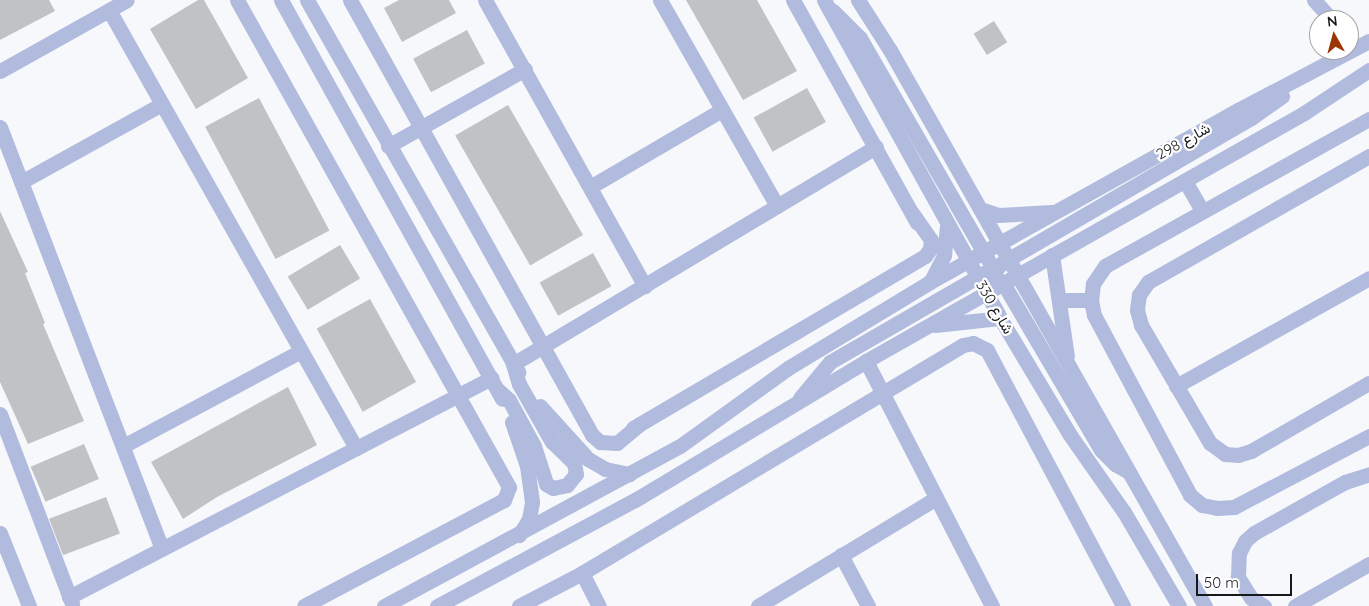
<!DOCTYPE html>
<html>
<head>
<meta charset="utf-8">
<style>
  body { margin:0 }
  #map { position:relative; width:1369px; height:606px; overflow:hidden; background:#f7f8fc; font-family:Quicksand,Vazirmatn,sans-serif }
  div>[style] { position:absolute }
  [style*='--x'] { left:calc(var(--x)*1px); top:calc(var(--y)*1px); width:calc(var(--w)*1px); rotate:calc(var(--a)*1deg) }
  .building>* { inset:0; background:#c1c2c6; transform-origin:0 0 }
  .minor>* { height:15px; margin:-7.5px; padding:0 7.5px; transform-origin:7.5px; border-radius:7.5px; background:#b1bbde }
  span { translate:-50% -50%; white-space:nowrap; text-align:center; line-height:1.15; -webkit-text-stroke:4.5px #fff; paint-order:stroke }
  .street-label { font-size:15px; color:#171819 }
  .north { position:absolute; left:1309px; top:10px; width:50px; height:50px; box-sizing:border-box; background:#fff; border:1px solid #a2a3a3; border-radius:50%; rotate:353deg; font-size:14px; font-weight:700; line-height:20px; text-align:center; color:#171819 }
  .north::after { content:''; display:block; margin:auto; width:18px; height:22px; background:#9b3705; clip-path:polygon(50% 0,100% 100%,50% 72%,0 100%) }
  .scale { position:absolute; left:1196px; top:574px; width:96px; height:22px; box-sizing:border-box; border:2px solid #171819; border-top:0; padding-left:6px; font-size:15px; line-height:18px; white-space:nowrap; color:#171819; -webkit-text-stroke:4px #fff; paint-order:stroke }
</style>
</head>
<body>
<div id="map">
  <div class="building">
    <i style="clip-path:polygon(0 0,49px 0,55px 11px,0 40px)"></i>
    <i style="clip-path:polygon(198px 0,204px 0,248px 78px,196px 109px,150px 29px)"></i>
    <i style="clip-path:polygon(399px 0,449px 0,456px 13px,402px 42px,384px 8px)"></i>
    <i style="clip-path:polygon(686px 0,757px 0,797px 71px,743px 100px)"></i>
    <i style="left:994px;top:21px;width:25px;height:24px;rotate:58deg"></i>
    <i style="left:467px;top:30px;width:38px;height:61px;rotate:62deg"></i>
    <i style="left:807px;top:88px;width:39px;height:61px;rotate:61deg"></i>
    <i style="left:259px;top:98px;width:150px;height:61px;rotate:62deg"></i>
    <i style="left:508px;top:105px;width:150px;height:61px;rotate:60deg"></i>
    <i style="clip-path:polygon(0 211px,28px 272px,25px 273px,45px 323px,43px 324px,84px 421px,28px 444px,0 382px)"></i>
    <i style="left:340px;top:245px;width:39px;height:61px;rotate:59deg"></i>
    <i style="left:593px;top:253px;width:38px;height:61px;rotate:61deg"></i>
    <i style="left:370px;top:299px;width:95px;height:61px;rotate:61deg"></i>
    <i style="clip-path:polygon(288px 387px,317px 445px,217px 497px,183px 519px,151px 462px)"></i>
    <i style="left:84px;top:444px;width:38px;height:58px;rotate:67deg"></i>
    <i style="left:106px;top:497px;width:39px;height:61px;rotate:69deg"></i>
  </div>
  <div class="minor">
    <i style="--x:237;--y:0;--w:558;--a:60.82"></i>
    <i style="--x:509;--y:487;--w:14;--a:111"></i>
    <i style="--x:504;--y:500;--w:226;--a:152.1"></i>
    <i style="--x:281;--y:0;--w:456;--a:61"></i>
    <i style="--x:307;--y:0;--w:428;--a:60.4"></i>
    <i style="--x:350;--y:0;--w:498;--a:60.9"></i>
    <i style="--x:592;--y:435;--w:11;--a:41"></i>
    <i style="--x:600;--y:442;--w:17;--a:3"></i>
    <i style="--x:617;--y:443;--w:30;--a:-40"></i>
    <i style="--x:485;--y:0;--w:328;--a:60.8"></i>
    <i style="--x:660;--y:0;--w:237;--a:60.4"></i>
    <i style="--x:793;--y:0;--w:255;--a:60.9"></i>
    <i style="--x:824;--y:0;--w:363;--a:61"></i>
    <i style="--x:1000;--y:318;--w:136;--a:59.1"></i>
    <i style="--x:1070;--y:435;--w:94;--a:55"></i>
    <i style="--x:1124;--y:512;--w:109;--a:59.7"></i>
    <i style="--x:858;--y:0;--w:59;--a:57.4"></i>
    <i style="--x:890;--y:50;--w:639;--a:60.47"></i>
    <i style="--x:1314;--y:0;--w:27;--a:48"></i>
    <i style="--x:109;--y:10;--w:503;--a:60.58"></i>
    <i style="--x:833;--y:11;--w:38;--a:45"></i>
    <i style="--x:860;--y:38;--w:256;--a:60"></i>
    <i style="--x:0;--y:71;--w:145;--a:-29.2"></i>
    <i style="--x:1369;--y:119;--w:302;--a:150.9"></i>
    <i style="--x:1105;--y:266;--w:22;--a:124"></i>
    <i style="--x:1093;--y:284;--w:16;--a:97"></i>
    <i style="--x:1091;--y:300;--w:15;--a:79"></i>
    <i style="--x:1094;--y:315;--w:204;--a:61.9"></i>
    <i style="--x:1190;--y:495;--w:16;--a:40"></i>
    <i style="--x:1202;--y:505;--w:15;--a:11"></i>
    <i style="--x:1217;--y:508;--w:17;--a:-3"></i>
    <i style="--x:1234;--y:507;--w:153;--a:-27.7"></i>
    <i style="--x:0;--y:127;--w:451;--a:69"></i>
    <i style="--x:388;--y:146;--w:157;--a:-29.3"></i>
    <i style="--x:1369;--y:156;--w:254;--a:150.3"></i>
    <i style="--x:1148;--y:282;--w:16;--a:125"></i>
    <i style="--x:1139;--y:295;--w:15;--a:98"></i>
    <i style="--x:1137;--y:310;--w:16;--a:75"></i>
    <i style="--x:1141;--y:325;--w:137;--a:59.7"></i>
    <i style="--x:1210;--y:443;--w:19;--a:36"></i>
    <i style="--x:1225;--y:454;--w:13;--a:4"></i>
    <i style="--x:1238;--y:455;--w:14;--a:-17"></i>
    <i style="--x:1251;--y:451;--w:136;--a:-30"></i>
    <i style="--x:1185;--y:181;--w:34;--a:60"></i>
    <i style="--x:21;--y:182;--w:161;--a:-29"></i>
    <i style="--x:590;--y:187;--w:153;--a:-30.3"></i>
    <i style="--x:980;--y:209;--w:19;--a:18"></i>
    <i style="--x:998;--y:215;--w:54;--a:-3.2"></i>
    <i style="--x:1052;--y:255;--w:102;--a:81.6"></i>
    <i style="--x:995;--y:277;--w:10;--a:37"></i>
    <i style="--x:1003;--y:283;--w:194;--a:59.6"></i>
    <i style="--x:1101;--y:450;--w:20;--a:45"></i>
    <i style="--x:1115;--y:464;--w:16;--a:30"></i>
    <i style="--x:931;--y:281;--w:29;--a:-63"></i>
    <i style="--x:944;--y:255;--w:29;--a:-84"></i>
    <i style="--x:986;--y:293;--w:20;--a:-72"></i>
    <i style="--x:992;--y:274;--w:15;--a:-48"></i>
    <i style="--x:1002;--y:263;--w:288;--a:-30.2"></i>
    <i style="--x:1251;--y:118;--w:38;--a:-35"></i>
    <i style="--x:1059;--y:300;--w:32;--a:0"></i>
    <i style="--x:935;--y:325;--w:65;--a:-6.1"></i>
    <i style="--x:866;--y:361;--w:276;--a:62.8"></i>
    <i style="--x:1176;--y:386;--w:221;--a:-29.2"></i>
    <i style="--x:498;--y:390;--w:15;--a:42"></i>
    <i style="--x:509;--y:400;--w:52;--a:61.5"></i>
    <i style="--x:534;--y:446;--w:40;--a:72"></i>
    <i style="--x:546;--y:484;--w:8;--a:30"></i>
    <i style="--x:553;--y:488;--w:14;--a:-12"></i>
    <i style="--x:567;--y:485;--w:14;--a:-51"></i>
    <i style="--x:576;--y:474;--w:11;--a:-100"></i>
    <i style="--x:574;--y:463;--w:30;--a:-136"></i>
    <i style="--x:552;--y:442;--w:67;--a:-119.6"></i>
    <i style="--x:519;--y:384;--w:21;--a:-107"></i>
    <i style="--x:513;--y:364;--w:423;--a:-30.9"></i>
    <i style="--x:800;--y:398;--w:47;--a:-50.2"></i>
    <i style="--x:830;--y:362;--w:180;--a:-30"></i>
    <i style="--x:540;--y:406;--w:72;--a:47.8"></i>
    <i style="--x:588;--y:459;--w:20;--a:30"></i>
    <i style="--x:605;--y:469;--w:25;--a:12"></i>
    <i style="--x:0;--y:414;--w:203;--a:69.2"></i>
    <i style="--x:512;--y:422;--w:46;--a:71.2"></i>
    <i style="--x:527;--y:466;--w:36;--a:82"></i>
    <i style="--x:532;--y:502;--w:17;--a:100"></i>
    <i style="--x:529;--y:519;--w:19;--a:122"></i>
    <i style="--x:633;--y:428;--w:339;--a:-30.5"></i>
    <i style="--x:925;--y:256;--w:9;--a:-54"></i>
    <i style="--x:930;--y:249;--w:9;--a:-84"></i>
    <i style="--x:931;--y:240;--w:32;--a:-125"></i>
    <i style="--x:123;--y:446;--w:202;--a:-28.1"></i>
    <i style="--x:0;--y:533;--w:79;--a:68.3"></i>
    <i style="--x:841;--y:555;--w:58;--a:62.1"></i>
    <i style="--x:582;--y:573;--w:37;--a:63"></i>
    <i style="--x:69;--y:597;--w:476;--a:-27.4"></i>
    <i style="--x:384;--y:606;--w:336;--a:-28.4"></i>
    <i style="--x:680;--y:446;--w:133;--a:-35.8"></i>
    <i style="--x:788;--y:368;--w:166;--a:-31.2"></i>
    <i style="--x:930;--y:282;--w:353;--a:-29.2"></i>
    <i style="--x:1238;--y:110;--w:148;--a:-27.8"></i>
    <i style="--x:437;--y:606;--w:225;--a:-28.2"></i>
    <i style="--x:635;--y:500;--w:270;--a:-31"></i>
    <i style="--x:866;--y:361;--w:503;--a:-29.52"></i>
    <i style="--x:1304;--y:113;--w:78;--a:-33.5"></i>
    <i style="--x:519;--y:606;--w:71;--a:-27.6"></i>
    <i style="--x:582;--y:573;--w:444;--a:-30.9"></i>
    <i style="--x:963;--y:345;--w:10;--a:-11"></i>
    <i style="--x:973;--y:343;--w:16;--a:27"></i>
    <i style="--x:987;--y:350;--w:290;--a:62"></i>
    <i style="--x:758;--y:606;--w:208;--a:-31.2"></i>
    <i style="--x:1264;--y:606;--w:15;--a:-148"></i>
    <i style="--x:1251;--y:598;--w:25;--a:-122"></i>
    <i style="--x:1238;--y:577;--w:24;--a:-88"></i>
    <i style="--x:1239;--y:553;--w:13;--a:-63"></i>
    <i style="--x:1245;--y:541;--w:12;--a:-42"></i>
    <i style="--x:1254;--y:533;--w:104;--a:-29.3"></i>
    <i style="--x:1345;--y:482;--w:25;--a:-18"></i>
    <i style="--x:1295;--y:606;--w:85;--a:-29.6"></i>
  </div>
  <div class="street-label">
    <span style="left:1183px;top:141px;rotate:-29deg">شارع 298</span>
    <span style="left:995px;top:307px;rotate:60deg">شارع 330</span>
  </div>
  <div class="north">N</div>
  <div class="scale">50 m</div>
</div>
</body>
</html>
